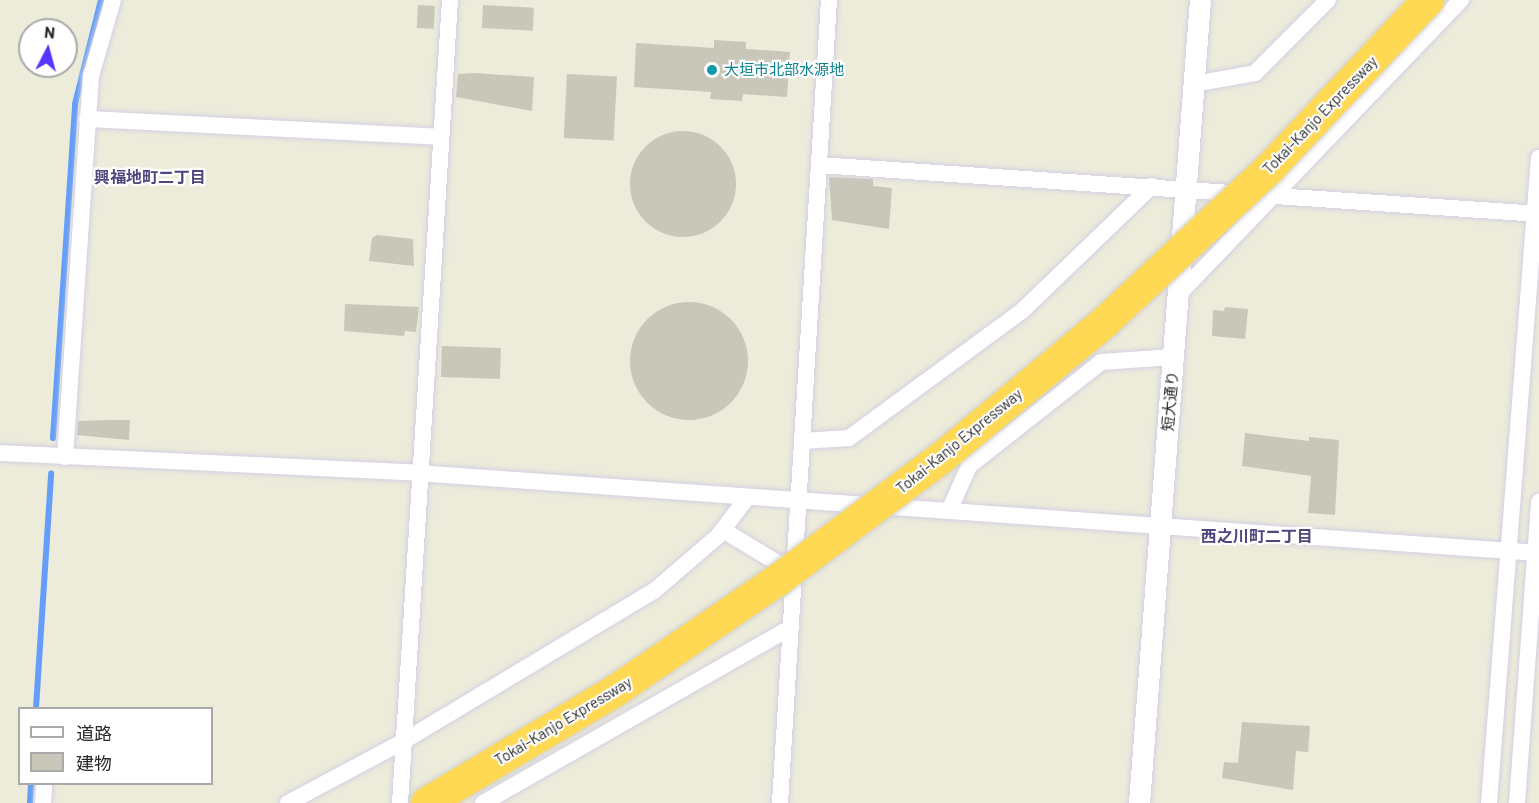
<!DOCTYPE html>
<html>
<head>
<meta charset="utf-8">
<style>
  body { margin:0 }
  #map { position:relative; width:1539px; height:803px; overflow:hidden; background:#edebda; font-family:Barlow,"Noto Sans JP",sans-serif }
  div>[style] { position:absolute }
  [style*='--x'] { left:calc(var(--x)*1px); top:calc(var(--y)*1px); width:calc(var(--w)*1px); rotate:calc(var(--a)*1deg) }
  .stream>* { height:6px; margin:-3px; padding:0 3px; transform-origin:3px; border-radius:3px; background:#649ef8 }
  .building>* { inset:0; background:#c8c7ba; transform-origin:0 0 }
  .round { border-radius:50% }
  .roads { filter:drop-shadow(0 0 2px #d2cfe4) drop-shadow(0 0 2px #d2cfe4) }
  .minor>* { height:16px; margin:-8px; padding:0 8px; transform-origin:8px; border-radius:8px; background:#fff }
  .tertiary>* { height:21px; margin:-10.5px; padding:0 10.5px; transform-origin:10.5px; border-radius:10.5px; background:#fff }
  .bridges { filter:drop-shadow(0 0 2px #d0d0d0) drop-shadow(0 0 2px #d0d0d0) }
  .motorway-bridge>* { height:32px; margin:-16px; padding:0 16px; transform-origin:16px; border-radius:16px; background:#ffd953 }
  .dots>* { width:16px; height:16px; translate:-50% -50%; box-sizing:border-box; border:3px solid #fff; border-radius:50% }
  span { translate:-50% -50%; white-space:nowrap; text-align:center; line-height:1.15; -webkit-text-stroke:4.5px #fff; paint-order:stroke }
  .culture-label { font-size:15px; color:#0d838f }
  .left { translate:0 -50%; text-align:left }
  .street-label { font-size:15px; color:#292929 }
  .neighbourhood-label { font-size:16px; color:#50467d; font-weight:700 }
  .legend { position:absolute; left:18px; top:707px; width:195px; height:78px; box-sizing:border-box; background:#fff; border:2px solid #a9a9a9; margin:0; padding:8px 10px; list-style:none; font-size:18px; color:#292929 }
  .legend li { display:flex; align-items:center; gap:12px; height:30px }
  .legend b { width:30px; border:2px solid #a9a9a9 }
  .north { position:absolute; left:18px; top:18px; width:60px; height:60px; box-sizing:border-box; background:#fff; border:2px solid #a9a9a9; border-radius:50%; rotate:6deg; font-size:16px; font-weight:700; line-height:24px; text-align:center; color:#292929 }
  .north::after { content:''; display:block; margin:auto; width:21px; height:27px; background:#5535ff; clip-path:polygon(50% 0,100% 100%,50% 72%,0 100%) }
</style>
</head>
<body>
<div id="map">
  <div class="stream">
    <i style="--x:53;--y:438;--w:335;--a:-86.2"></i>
    <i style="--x:75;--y:104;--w:107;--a:-76"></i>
    <i style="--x:36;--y:708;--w:235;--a:-86.3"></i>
    <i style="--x:30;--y:803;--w:19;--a:-87"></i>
  </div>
  <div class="building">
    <i style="left:418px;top:5px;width:17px;height:23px;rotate:3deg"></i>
    <i style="left:483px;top:5px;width:51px;height:23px;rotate:3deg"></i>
    <i style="clip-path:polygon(714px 40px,746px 42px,746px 49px,790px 52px,787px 97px,743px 94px,742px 101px,710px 99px,711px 92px,634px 87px,636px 43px,714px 48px)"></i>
    <i style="clip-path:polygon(474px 73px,534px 77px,532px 111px,456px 97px,458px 74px)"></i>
    <i style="left:567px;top:74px;width:50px;height:64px;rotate:3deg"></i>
    <i class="round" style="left:630px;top:131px;width:106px;height:106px"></i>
    <i style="clip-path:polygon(829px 177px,873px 179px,873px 186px,892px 188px,889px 229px,832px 220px)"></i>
    <i style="clip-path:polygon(377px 235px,413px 239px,414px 266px,369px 261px,372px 238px)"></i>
    <i class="round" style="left:630px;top:302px;width:118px;height:118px"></i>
    <i style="clip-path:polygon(345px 304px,419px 307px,416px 332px,405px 331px,404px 336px,344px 331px)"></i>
    <i style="clip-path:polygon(1225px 307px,1248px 309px,1245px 339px,1212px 336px,1213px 310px,1224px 311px)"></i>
    <i style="left:442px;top:346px;width:59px;height:31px;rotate:2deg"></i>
    <i style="clip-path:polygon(111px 420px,130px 420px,129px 440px,77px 435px,78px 421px)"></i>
    <i style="clip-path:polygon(1245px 433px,1309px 441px,1309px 437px,1339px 440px,1335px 515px,1308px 513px,1311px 476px,1242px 466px)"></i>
    <i style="clip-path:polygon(1242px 722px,1310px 726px,1308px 752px,1296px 751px,1293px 790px,1222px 778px,1224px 762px,1238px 763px)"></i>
  </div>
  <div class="roads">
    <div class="minor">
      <i style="--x:1194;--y:84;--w:62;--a:-10.2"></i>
      <i style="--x:1255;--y:73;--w:103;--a:-45"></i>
      <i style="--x:87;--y:119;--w:354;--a:2.9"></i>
      <i style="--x:819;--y:165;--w:722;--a:3.89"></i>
      <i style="--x:1178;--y:295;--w:409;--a:-46.2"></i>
      <i style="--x:802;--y:441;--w:47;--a:-3.7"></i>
      <i style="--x:849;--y:438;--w:216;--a:-36.3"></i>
      <i style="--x:1023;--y:310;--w:179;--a:-43.9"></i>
      <i style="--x:0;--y:453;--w:417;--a:2.7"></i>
      <i style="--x:417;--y:473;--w:1125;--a:4.08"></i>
      <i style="--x:65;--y:457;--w:382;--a:-86.1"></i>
      <i style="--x:91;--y:76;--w:79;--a:-73.9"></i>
      <i style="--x:949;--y:511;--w:49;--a:-66"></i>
      <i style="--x:969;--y:466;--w:168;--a:-38.2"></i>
      <i style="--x:1101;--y:362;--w:72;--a:-4"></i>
      <i style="--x:723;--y:530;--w:83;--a:31.2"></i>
      <i style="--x:43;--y:803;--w:15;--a:-86"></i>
      <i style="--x:288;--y:803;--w:132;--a:-28.1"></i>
      <i style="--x:404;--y:741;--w:292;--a:-31"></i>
      <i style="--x:654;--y:591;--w:84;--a:-40.7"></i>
      <i style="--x:718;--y:536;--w:46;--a:-52.9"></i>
      <i style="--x:400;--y:803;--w:805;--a:-86.44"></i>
      <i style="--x:483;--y:803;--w:355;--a:-29.7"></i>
      <i style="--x:780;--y:803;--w:804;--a:-86.51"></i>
      <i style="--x:1489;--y:803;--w:647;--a:-85.57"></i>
      <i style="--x:1517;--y:803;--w:302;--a:-85.8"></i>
    </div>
    <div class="tertiary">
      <i style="--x:1139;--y:803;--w:805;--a:-85.66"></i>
    </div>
  </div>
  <div class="bridges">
    <div class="motorway-bridge">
      <i style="--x:427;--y:803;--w:219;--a:-30.8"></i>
      <i style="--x:615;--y:691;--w:197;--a:-34.3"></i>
      <i style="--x:778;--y:580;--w:202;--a:-36.8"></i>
      <i style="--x:940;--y:459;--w:214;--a:-39.7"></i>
      <i style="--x:1105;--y:322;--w:224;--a:-43"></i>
      <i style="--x:1269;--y:169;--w:232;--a:-46.7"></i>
    </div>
  </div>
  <div class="dots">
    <i style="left:712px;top:70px;background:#0f9aa8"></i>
  </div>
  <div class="culture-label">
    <span class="left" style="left:724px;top:70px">大垣市北部水源地</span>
  </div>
  <div class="street-label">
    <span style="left:1320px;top:115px;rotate:-46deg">Tokai-Kanjo Expressway</span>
    <span style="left:1170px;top:401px;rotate:-85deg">短大通り</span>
    <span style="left:959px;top:441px;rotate:-39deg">Tokai-Kanjo Expressway</span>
    <span style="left:563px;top:721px;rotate:-31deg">Tokai-Kanjo Expressway</span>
  </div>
  <div class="neighbourhood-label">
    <span style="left:150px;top:177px">興福地町二丁目</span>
    <span style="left:1257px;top:536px">西之川町二丁目</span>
  </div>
  <ul class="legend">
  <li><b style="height:8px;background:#fff"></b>道路</li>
  <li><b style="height:16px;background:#c8c7ba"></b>建物</li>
  </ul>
  <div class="north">N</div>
</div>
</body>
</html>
